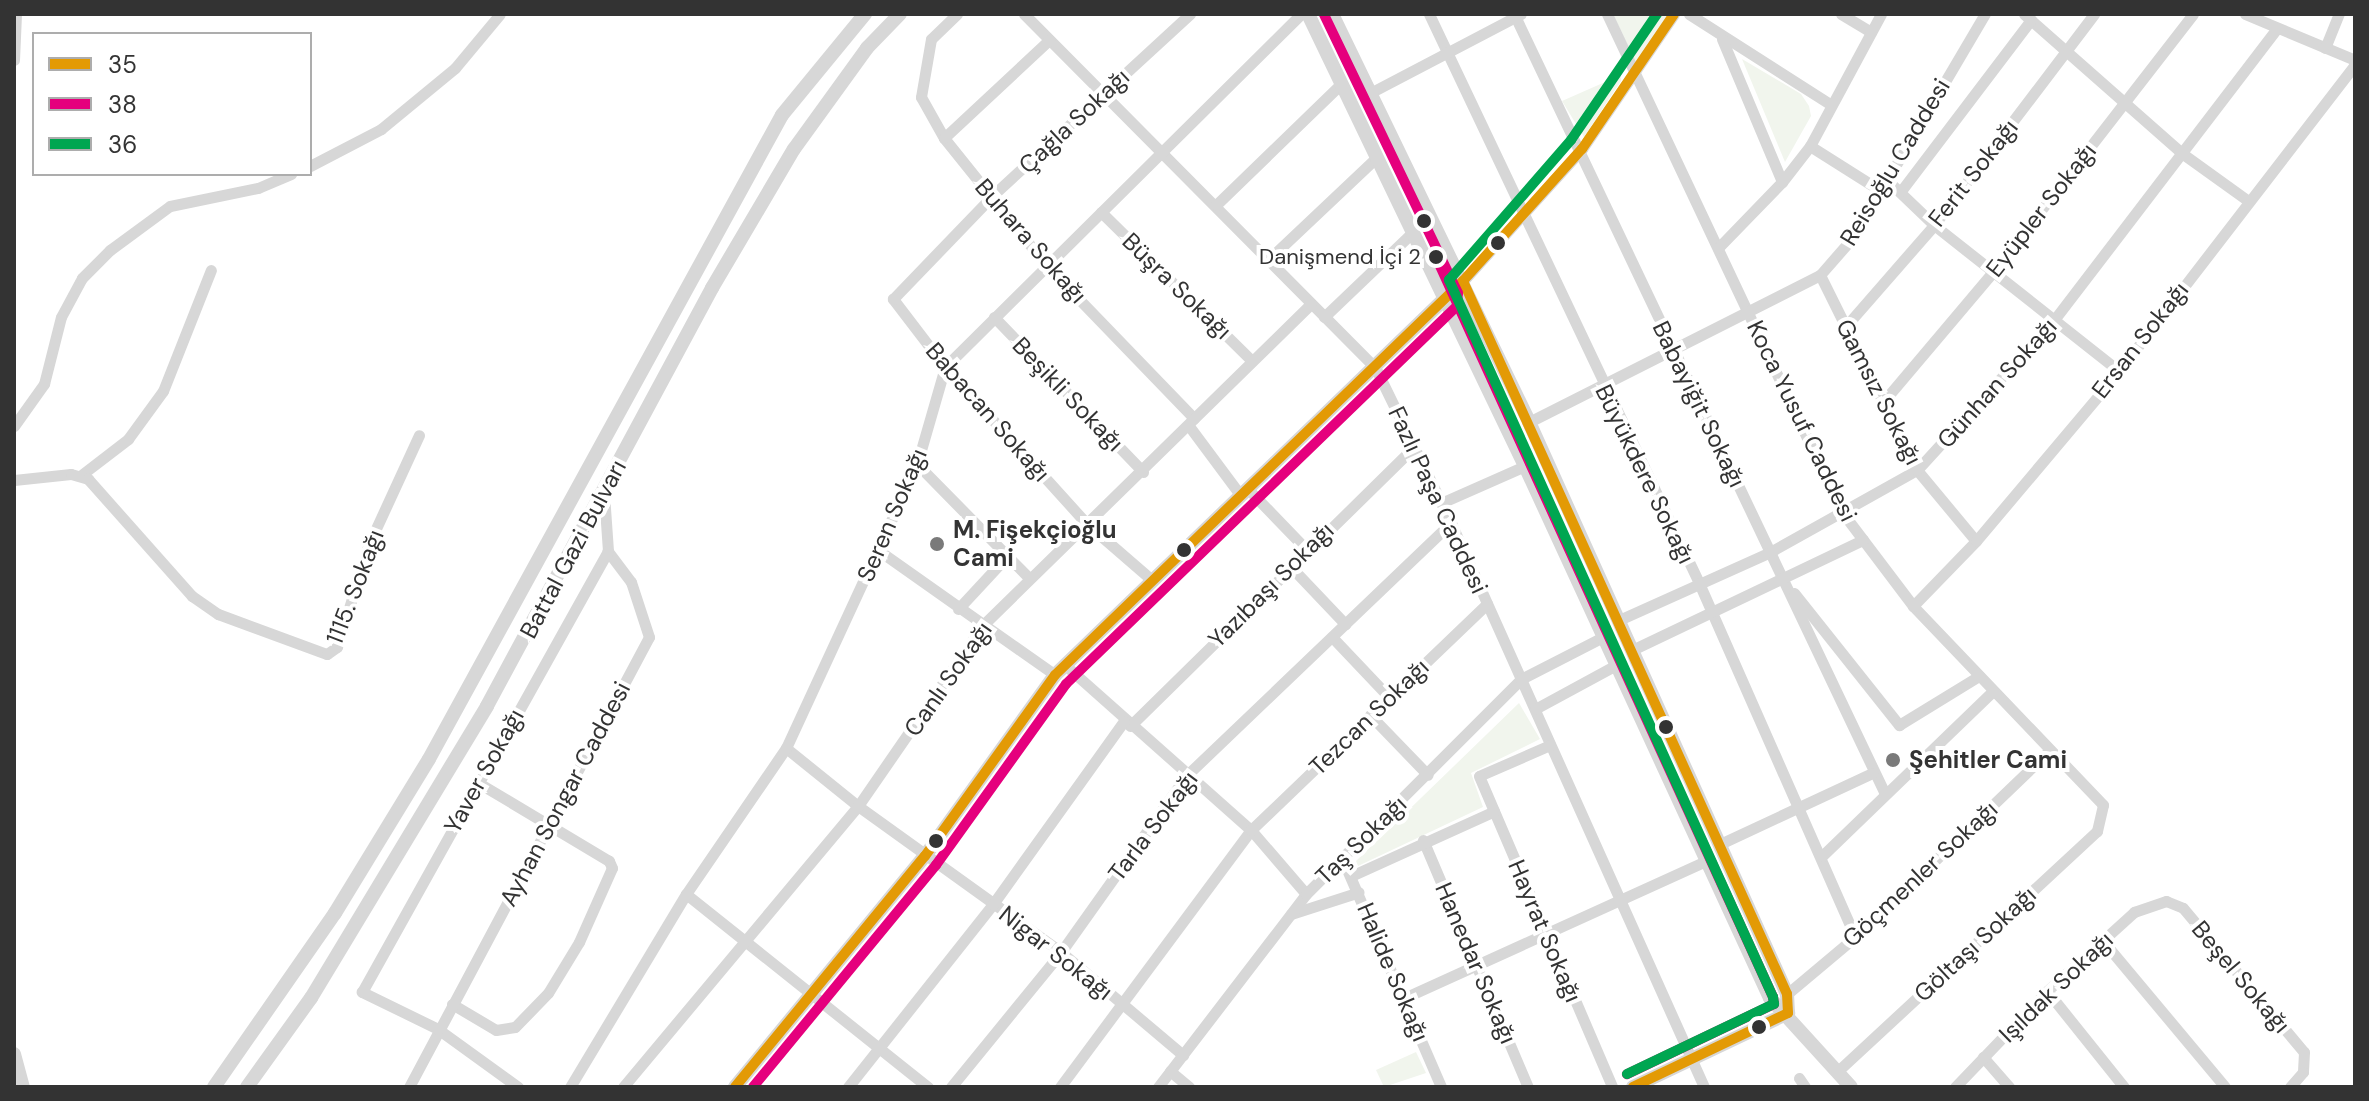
<!DOCTYPE html>
<html>
<head>
<meta charset="utf-8">
<style>
  body { margin:0 }
  #map { position:relative; width:2369px; height:1101px; overflow:hidden; background:#fff; font-family:"DM Sans",sans-serif }
  div>[style] { position:absolute }
  [style*='--x'] { left:calc(var(--x)*1px); top:calc(var(--y)*1px); width:calc(var(--w)*1px); rotate:calc(var(--a)*1deg) }
  .green>* { inset:0; background:#f1f5ed }
  .minor>* { height:11px; margin:-5.5px; padding:0 5.5px; transform-origin:5.5px; border-radius:5.5px; background:#d7d7d7 }
  .tertiary>* { height:14px; margin:-7px; padding:0 7px; transform-origin:7px; border-radius:7px; background:#d7d7d7 }
  .bus-1>* { height:10px; margin:-5px; padding:0 5px; transform-origin:5px; border-radius:5px; background:#e39a05 }
  .bus-2>* { height:10px; margin:-5px; padding:0 5px; transform-origin:5px; border-radius:5px; background:#e5007d }
  .bus-3>* { height:10px; margin:-5px; padding:0 5px; transform-origin:5px; border-radius:5px; background:#00a651 }
  .dots>* { width:22px; height:22px; translate:-50% -50%; box-sizing:border-box; border:4px solid #fff; border-radius:50% }
  span { translate:-50% -50%; white-space:nowrap; text-align:center; line-height:1.15; -webkit-text-stroke:8px #fff; paint-order:stroke }
  .bus-label { font-size:22px; color:#333 }
  .right { translate:-100% -50%; text-align:right }
  .street-label { font-size:24px; color:#333 }
  .poi-label { font-size:24px; color:#333; font-weight:700 }
  .left { translate:0 -50%; text-align:left }
  .frame { position:absolute; inset:0; border:16px solid #333; pointer-events:none }
  .legend { position:absolute; left:32px; top:32px; width:280px; height:144px; box-sizing:border-box; background:#fff; border:2px solid #adadad; margin:0; padding:10px 14px; list-style:none; font-size:24px; color:#333 }
  .legend li { display:flex; align-items:center; gap:16px; height:40px }
  .legend b { width:40px; border:2px solid #adadad }
</style>
</head>
<body>
<div id="map">
  <div class="green">
    <i style="clip-path:polygon(1613px 14px,1671px 14px,1637px 65px)"></i>
    <i style="clip-path:polygon(1742px 59px,1801px 94px,1809px 106px,1811px 116px,1785px 162px)"></i>
    <i style="clip-path:polygon(1621px 75px,1621px 81px,1584px 137px,1562px 101px)"></i>
    <i style="clip-path:polygon(1519px 703px,1540px 739px,1471px 773px,1483px 807px,1358px 866px,1356px 861px)"></i>
    <i style="clip-path:polygon(1416px 1052px,1426px 1073px,1384px 1087px,1376px 1070px)"></i>
  </div>
  <div class="minor">
    <i style="--x:957;--y:14;--w:36;--a:136"></i>
    <i style="--x:931;--y:39;--w:59;--a:99.8"></i>
    <i style="--x:921;--y:97;--w:47;--a:60.7"></i>
    <i style="--x:944;--y:138;--w:163;--a:51.2"></i>
    <i style="--x:1046;--y:265;--w:213;--a:46"></i>
    <i style="--x:1024;--y:14;--w:498;--a:45.2"></i>
    <i style="--x:1375;--y:367;--w:174;--a:64"></i>
    <i style="--x:1451;--y:523;--w:618;--a:65.84"></i>
    <i style="--x:1429;--y:14;--w:630;--a:64.61"></i>
    <i style="--x:1699;--y:583;--w:387;--a:66.2"></i>
    <i style="--x:1514;--y:14;--w:864;--a:64.56"></i>
    <i style="--x:1607;--y:14;--w:551;--a:64.74"></i>
    <i style="--x:1842;--y:512;--w:118;--a:52.9"></i>
    <i style="--x:1913;--y:606;--w:275;--a:46.3"></i>
    <i style="--x:2103;--y:805;--w:27;--a:103"></i>
    <i style="--x:2097;--y:831;--w:355;--a:137.2"></i>
    <i style="--x:1689;--y:14;--w:167;--a:32.6"></i>
    <i style="--x:1841;--y:14;--w:35;--a:31"></i>
    <i style="--x:2024;--y:14;--w:212;--a:41.4"></i>
    <i style="--x:2183;--y:154;--w:79;--a:35.7"></i>
    <i style="--x:2245;--y:14;--w:119;--a:22.7"></i>
    <i style="--x:1722;--y:39;--w:155;--a:67.2"></i>
    <i style="--x:2325;--y:48;--w:37;--a:-68"></i>
    <i style="--x:14;--y:60;--w:46;--a:-87.5"></i>
    <i style="--x:1370;--y:93;--w:170;--a:-27.6"></i>
    <i style="--x:944;--y:138;--w:144;--a:-43"></i>
    <i style="--x:1810;--y:146;--w:80;--a:32.3"></i>
    <i style="--x:310;--y:166;--w:80;--a:-27.5"></i>
    <i style="--x:381;--y:129;--w:96;--a:-39.5"></i>
    <i style="--x:455;--y:68;--w:70;--a:-50.2"></i>
    <i style="--x:1885;--y:178;--w:68;--a:43.8"></i>
    <i style="--x:1934;--y:225;--w:236;--a:38.3"></i>
    <i style="--x:1901;--y:191;--w:215;--a:-52.8"></i>
    <i style="--x:1216;--y:205;--w:175;--a:-44.1"></i>
    <i style="--x:1101;--y:212;--w:212;--a:44.6"></i>
    <i style="--x:1718;--y:248;--w:92;--a:-45.9"></i>
    <i style="--x:1782;--y:182;--w:46;--a:-52.1"></i>
    <i style="--x:1810;--y:146;--w:150;--a:-61.7"></i>
    <i style="--x:1268;--y:260;--w:150;--a:-43.4"></i>
    <i style="--x:1820;--y:275;--w:218;--a:63.6"></i>
    <i style="--x:1917;--y:470;--w:92;--a:50.3"></i>
    <i style="--x:1463;--y:281;--w:178;--a:-48"></i>
    <i style="--x:1582;--y:149;--w:163;--a:-55.7"></i>
    <i style="--x:994;--y:317;--w:215;--a:46.1"></i>
    <i style="--x:1324;--y:317;--w:124;--a:-43.7"></i>
    <i style="--x:1846;--y:326;--w:134;--a:-48.9"></i>
    <i style="--x:1934;--y:225;--w:265;--a:-52.8"></i>
    <i style="--x:1883;--y:402;--w:170;--a:-49.8"></i>
    <i style="--x:1993;--y:272;--w:326;--a:-52.2"></i>
    <i style="--x:1529;--y:422;--w:326;--a:-26.8"></i>
    <i style="--x:1820;--y:275;--w:52;--a:-48.9"></i>
    <i style="--x:1854;--y:236;--w:258;--a:-59.5"></i>
    <i style="--x:14;--y:426;--w:52;--a:-54.5"></i>
    <i style="--x:44;--y:384;--w:69;--a:-75.8"></i>
    <i style="--x:61;--y:317;--w:44;--a:-61.7"></i>
    <i style="--x:82;--y:278;--w:40;--a:-45"></i>
    <i style="--x:110;--y:250;--w:74;--a:-36.3"></i>
    <i style="--x:170;--y:206;--w:90;--a:-11.6"></i>
    <i style="--x:258;--y:188;--w:36;--a:-23"></i>
    <i style="--x:1189;--y:426;--w:87;--a:53.4"></i>
    <i style="--x:917;--y:464;--w:158;--a:45.5"></i>
    <i style="--x:80;--y:476;--w:61;--a:-37.6"></i>
    <i style="--x:128;--y:439;--w:59;--a:-53.9"></i>
    <i style="--x:163;--y:391;--w:130;--a:-68.4"></i>
    <i style="--x:14;--y:480;--w:57;--a:-6"></i>
    <i style="--x:71;--y:474;--w:18;--a:16"></i>
    <i style="--x:88;--y:479;--w:157;--a:48.4"></i>
    <i style="--x:192;--y:596;--w:32;--a:35"></i>
    <i style="--x:218;--y:614;--w:116;--a:20.2"></i>
    <i style="--x:327;--y:654;--w:12;--a:-35"></i>
    <i style="--x:337;--y:647;--w:106;--a:-72.9"></i>
    <i style="--x:368;--y:546;--w:122;--a:-65.3"></i>
    <i style="--x:1248;--y:489;--w:83;--a:46"></i>
    <i style="--x:1441;--y:503;--w:92;--a:-23.8"></i>
    <i style="--x:878;--y:550;--w:217;--a:35.2"></i>
    <i style="--x:1291;--y:567;--w:79;--a:46.5"></i>
    <i style="--x:1153;--y:581;--w:89;--a:-139.1"></i>
    <i style="--x:1086;--y:523;--w:210;--a:-132.1"></i>
    <i style="--x:945;--y:367;--w:86;--a:-127.4"></i>
    <i style="--x:893;--y:299;--w:143;--a:-46.1"></i>
    <i style="--x:992;--y:196;--w:269;--a:-42.6"></i>
    <i style="--x:1794;--y:593;--w:169;--a:51.5"></i>
    <i style="--x:1899;--y:725;--w:94;--a:-31.5"></i>
    <i style="--x:1913;--y:606;--w:91;--a:-45.9"></i>
    <i style="--x:1976;--y:541;--w:222;--a:-49.9"></i>
    <i style="--x:2119;--y:371;--w:387;--a:-52.4"></i>
    <i style="--x:958;--y:609;--w:72;--a:-47.2"></i>
    <i style="--x:1619;--y:620;--w:166;--a:-24.2"></i>
    <i style="--x:1770;--y:552;--w:168;--a:-29.2"></i>
    <i style="--x:1917;--y:470;--w:203;--a:-47.6"></i>
    <i style="--x:2054;--y:320;--w:367;--a:-52.6"></i>
    <i style="--x:1332;--y:637;--w:83;--a:46.5"></i>
    <i style="--x:1632;--y:650;--w:256;--a:-25.5"></i>
    <i style="--x:1065;--y:665;--w:249;--a:41.6"></i>
    <i style="--x:1251;--y:830;--w:84;--a:49.3"></i>
    <i style="--x:1535;--y:709;--w:92;--a:-28.5"></i>
    <i style="--x:1370;--y:715;--w:83;--a:46"></i>
    <i style="--x:1130;--y:726;--w:398;--a:-44.5"></i>
    <i style="--x:1550;--y:745;--w:77;--a:156.4"></i>
    <i style="--x:1479;--y:776;--w:338;--a:66.8"></i>
    <i style="--x:786;--y:748;--w:92;--a:38.9"></i>
    <i style="--x:858;--y:806;--w:250;--a:35.7"></i>
    <i style="--x:1061;--y:952;--w:160;--a:40.2"></i>
    <i style="--x:1423;--y:840;--w:268;--a:67"></i>
    <i style="--x:1720;--y:844;--w:168;--a:-25"></i>
    <i style="--x:1822;--y:856;--w:238;--a:-44"></i>
    <i style="--x:1342;--y:858;--w:249;--a:66.6"></i>
    <i style="--x:1351;--y:876;--w:157;--a:-24.4"></i>
    <i style="--x:686;--y:894;--w:310;--a:38.6"></i>
    <i style="--x:1291;--y:914;--w:71;--a:-17.9"></i>
    <i style="--x:2103;--y:941;--w:190;--a:50.1"></i>
    <i style="--x:2047;--y:991;--w:123;--a:51.3"></i>
    <i style="--x:1787;--y:994;--w:89;--a:-40"></i>
    <i style="--x:1855;--y:937;--w:270;--a:-43.8"></i>
    <i style="--x:1404;--y:998;--w:332;--a:-24.4"></i>
    <i style="--x:452;--y:1004;--w:51;--a:30.6"></i>
    <i style="--x:496;--y:1030;--w:19;--a:-9"></i>
    <i style="--x:515;--y:1027;--w:47;--a:-45.9"></i>
    <i style="--x:548;--y:993;--w:60;--a:-58.7"></i>
    <i style="--x:579;--y:942;--w:81;--a:-66"></i>
    <i style="--x:612;--y:868;--w:8;--a:-113"></i>
    <i style="--x:609;--y:861;--w:154;--a:-149.1"></i>
    <i style="--x:1983;--y:1057;--w:40;--a:49"></i>
    <i style="--x:1170;--y:1071;--w:25;--a:40"></i>
    <i style="--x:1799;--y:1078;--w:11;--a:56"></i>
    <i style="--x:409;--y:1087;--w:510;--a:-61.93"></i>
    <i style="--x:649;--y:637;--w:58;--a:-108.1"></i>
    <i style="--x:631;--y:582;--w:39;--a:-127"></i>
    <i style="--x:608;--y:551;--w:57;--a:-94"></i>
    <i style="--x:518;--y:1087;--w:99;--a:-144.1"></i>
    <i style="--x:438;--y:1029;--w:85;--a:-154"></i>
    <i style="--x:362;--y:992;--w:505;--a:-60.85"></i>
    <i style="--x:570;--y:1087;--w:225;--a:-59"></i>
    <i style="--x:686;--y:894;--w:177;--a:-55.6"></i>
    <i style="--x:786;--y:748;--w:313;--a:-65.2"></i>
    <i style="--x:917;--y:464;--w:101;--a:-73.9"></i>
    <i style="--x:945;--y:367;--w:501;--a:-44.76"></i>
    <i style="--x:623;--y:1087;--w:366;--a:-50.1"></i>
    <i style="--x:858;--y:806;--w:220;--a:-55.4"></i>
    <i style="--x:983;--y:625;--w:458;--a:-44.4"></i>
    <i style="--x:848;--y:1087;--w:233;--a:-51.6"></i>
    <i style="--x:993;--y:904;--w:225;--a:-54.4"></i>
    <i style="--x:951;--y:1087;--w:174;--a:-50.8"></i>
    <i style="--x:1061;--y:952;--w:217;--a:-54.6"></i>
    <i style="--x:1187;--y:775;--w:365;--a:-43.7"></i>
    <i style="--x:1060;--y:1087;--w:320;--a:-53.4"></i>
    <i style="--x:1251;--y:830;--w:327;--a:-43.8"></i>
    <i style="--x:1158;--y:1087;--w:243;--a:-52.5"></i>
    <i style="--x:1306;--y:894;--w:304;--a:-45"></i>
    <i style="--x:1521;--y:679;--w:94;--a:-27.1"></i>
    <i style="--x:1955;--y:1087;--w:133;--a:-46.2"></i>
    <i style="--x:2047;--y:991;--w:118;--a:-42.2"></i>
    <i style="--x:2134;--y:912;--w:34;--a:-19"></i>
    <i style="--x:2166;--y:901;--w:18;--a:22"></i>
    <i style="--x:2183;--y:908;--w:188;--a:50"></i>
    <i style="--x:2304;--y:1052;--w:20;--a:93"></i>
    <i style="--x:2303;--y:1072;--w:20;--a:131"></i>
  </div>
  <div class="tertiary">
    <i style="--x:1308;--y:14;--w:501;--a:64.35"></i>
    <i style="--x:1525;--y:466;--w:586;--a:65.27"></i>
    <i style="--x:1770;--y:998;--w:120;--a:47.7"></i>
    <i style="--x:1332;--y:14;--w:453;--a:64.2"></i>
    <i style="--x:1529;--y:422;--w:627;--a:65.72"></i>
    <i style="--x:1787;--y:994;--w:19;--a:87"></i>
    <i style="--x:14;--y:1054;--w:34;--a:75"></i>
    <i style="--x:214;--y:1087;--w:212;--a:-55.2"></i>
    <i style="--x:335;--y:913;--w:180;--a:-58.6"></i>
    <i style="--x:429;--y:759;--w:734;--a:-61.27"></i>
    <i style="--x:782;--y:115;--w:131;--a:-50.6"></i>
    <i style="--x:247;--y:1087;--w:110;--a:-54.3"></i>
    <i style="--x:311;--y:998;--w:341;--a:-58.9"></i>
    <i style="--x:487;--y:706;--w:475;--a:-61.7"></i>
    <i style="--x:712;--y:288;--w:161;--a:-59.5"></i>
    <i style="--x:794;--y:149;--w:125;--a:-54.1"></i>
    <i style="--x:867;--y:48;--w:47;--a:-45.9"></i>
    <i style="--x:735;--y:1087;--w:299;--a:-50.6"></i>
    <i style="--x:925;--y:856;--w:223;--a:-54.3"></i>
    <i style="--x:1055;--y:675;--w:567;--a:-44"></i>
    <i style="--x:1633;--y:1087;--w:172;--a:-25.5"></i>
  </div>
  <div class="bus-1">
    <i style="--x:1463;--y:281;--w:783;--a:65.56"></i>
    <i style="--x:1787;--y:994;--w:19;--a:87"></i>
    <i style="--x:1788;--y:1013;--w:172;--a:154.5"></i>
    <i style="--x:735;--y:1087;--w:299;--a:-50.6"></i>
    <i style="--x:925;--y:856;--w:223;--a:-54.3"></i>
    <i style="--x:1055;--y:675;--w:567;--a:-44"></i>
    <i style="--x:1463;--y:281;--w:178;--a:-48"></i>
    <i style="--x:1582;--y:149;--w:163;--a:-55.7"></i>
  </div>
  <div class="bus-2">
    <i style="--x:1435;--y:255;--w:815;--a:65.51"></i>
    <i style="--x:1773;--y:997;--w:7;--a:82"></i>
    <i style="--x:1774;--y:1004;--w:163;--a:154.5"></i>
    <i style="--x:753;--y:1087;--w:288;--a:-50.5"></i>
    <i style="--x:936;--y:865;--w:223;--a:-54.3"></i>
    <i style="--x:1066;--y:684;--w:544;--a:-44.03"></i>
    <i style="--x:1457;--y:306;--w:13;--a:-86"></i>
    <i style="--x:1458;--y:293;--w:310;--a:-115.7"></i>
  </div>
  <div class="bus-3">
    <i style="--x:1627;--y:1074;--w:163;--a:-25.5"></i>
    <i style="--x:1774;--y:1004;--w:7;--a:-98"></i>
    <i style="--x:1773;--y:997;--w:787;--a:-114.32"></i>
    <i style="--x:1449;--y:280;--w:186;--a:-48.9"></i>
    <i style="--x:1571;--y:140;--w:153;--a:-55.7"></i>
  </div>
  <div class="dots">
    <i style="left:1424px;top:221px;background:#333"></i>
    <i style="left:1498px;top:243px;background:#333"></i>
    <i style="left:1436px;top:257px;background:#333"></i>
    <i style="left:937px;top:544px;background:#7a7a7a"></i>
    <i style="left:1184px;top:550px;background:#333"></i>
    <i style="left:1666px;top:727px;background:#333"></i>
    <i style="left:1893px;top:760px;background:#7a7a7a"></i>
    <i style="left:936px;top:841px;background:#333"></i>
    <i style="left:1759px;top:1027px;background:#333"></i>
  </div>
  <div class="bus-label">
    <span class="right" style="left:1421px;top:257px">Danişmend İçi 2</span>
  </div>
  <div class="street-label">
    <span style="left:1074px;top:121px;rotate:-43deg">Çağla Sokağı</span>
    <span style="left:1895px;top:162px;rotate:-59deg">Reisoğlu Caddesi</span>
    <span style="left:1973px;top:173px;rotate:-52deg">Ferit Sokağı</span>
    <span style="left:2041px;top:210px;rotate:-52deg">Eyüpler Sokağı</span>
    <span style="left:1031px;top:241px;rotate:49deg">Buhara Sokağı</span>
    <span style="left:1177px;top:286px;rotate:44deg">Büşra Sokağı</span>
    <span style="left:2140px;top:340px;rotate:-52deg">Ersan Sokağı</span>
    <span style="left:1997px;top:383px;rotate:-48deg">Günhan Sokağı</span>
    <span style="left:1879px;top:392px;rotate:63deg">Gamsız Sokağı</span>
    <span style="left:1068px;top:394px;rotate:46deg">Beşikli Sokağı</span>
    <span style="left:1699px;top:404px;rotate:64deg">Babayiğit Sokağı</span>
    <span style="left:988px;top:412px;rotate:49deg">Babacan Sokağı</span>
    <span style="left:1802px;top:421px;rotate:64deg">Koca Yusuf Caddesi</span>
    <span style="left:1645px;top:474px;rotate:64deg">Büyükdere Sokağı</span>
    <span style="left:1438px;top:500px;rotate:65deg">Fazlı Paşa Caddesi</span>
    <span style="left:892px;top:515px;rotate:-67deg">Seren Sokağı</span>
    <span style="left:573px;top:549px;rotate:-62deg">Battal Gazi Bulvarı</span>
    <span style="left:1271px;top:585px;rotate:-45deg">Yazıbaşı Sokağı</span>
    <span style="left:355px;top:587px;rotate:-69deg">1115. Sokağı</span>
    <span style="left:948px;top:679px;rotate:-55deg">Canlı Sokağı</span>
    <span style="left:1369px;top:717px;rotate:-44deg">Tezcan Sokağı</span>
    <span style="left:484px;top:771px;rotate:-61deg">Yaver Sokağı</span>
    <span style="left:565px;top:794px;rotate:-62deg">Ayhan Songar Caddesi</span>
    <span style="left:1153px;top:826px;rotate:-53deg">Tarla Sokağı</span>
    <span style="left:1361px;top:840px;rotate:-44deg">Taş Sokağı</span>
    <span style="left:1920px;top:874px;rotate:-43deg">Göçmenler Sokağı</span>
    <span style="left:1545px;top:931px;rotate:67deg">Hayrat Sokağı</span>
    <span style="left:1975px;top:944px;rotate:-43deg">Göltaşı Sokağı</span>
    <span style="left:1056px;top:953px;rotate:38deg">Nigar Sokağı</span>
    <span style="left:1476px;top:963px;rotate:67deg">Hanedar Sokağı</span>
    <span style="left:1393px;top:972px;rotate:67deg">Halide Sokağı</span>
    <span style="left:2241px;top:977px;rotate:50deg">Beşel Sokağı</span>
    <span style="left:2056px;top:987px;rotate:-44deg">Işıldak Sokağı</span>
  </div>
  <div class="poi-label">
    <span class="left" style="left:953px;top:544px">M. Fişekçioğlu<br>Cami</span>
    <span class="left" style="left:1909px;top:760px">Şehitler Cami</span>
  </div>
  <div class="frame"></div>
  <ul class="legend">
  <li><b style="height:10px;background:#e39a05"></b>35</li>
  <li><b style="height:10px;background:#e5007d"></b>38</li>
  <li><b style="height:10px;background:#00a651"></b>36</li>
  </ul>
</div>
</body>
</html>
